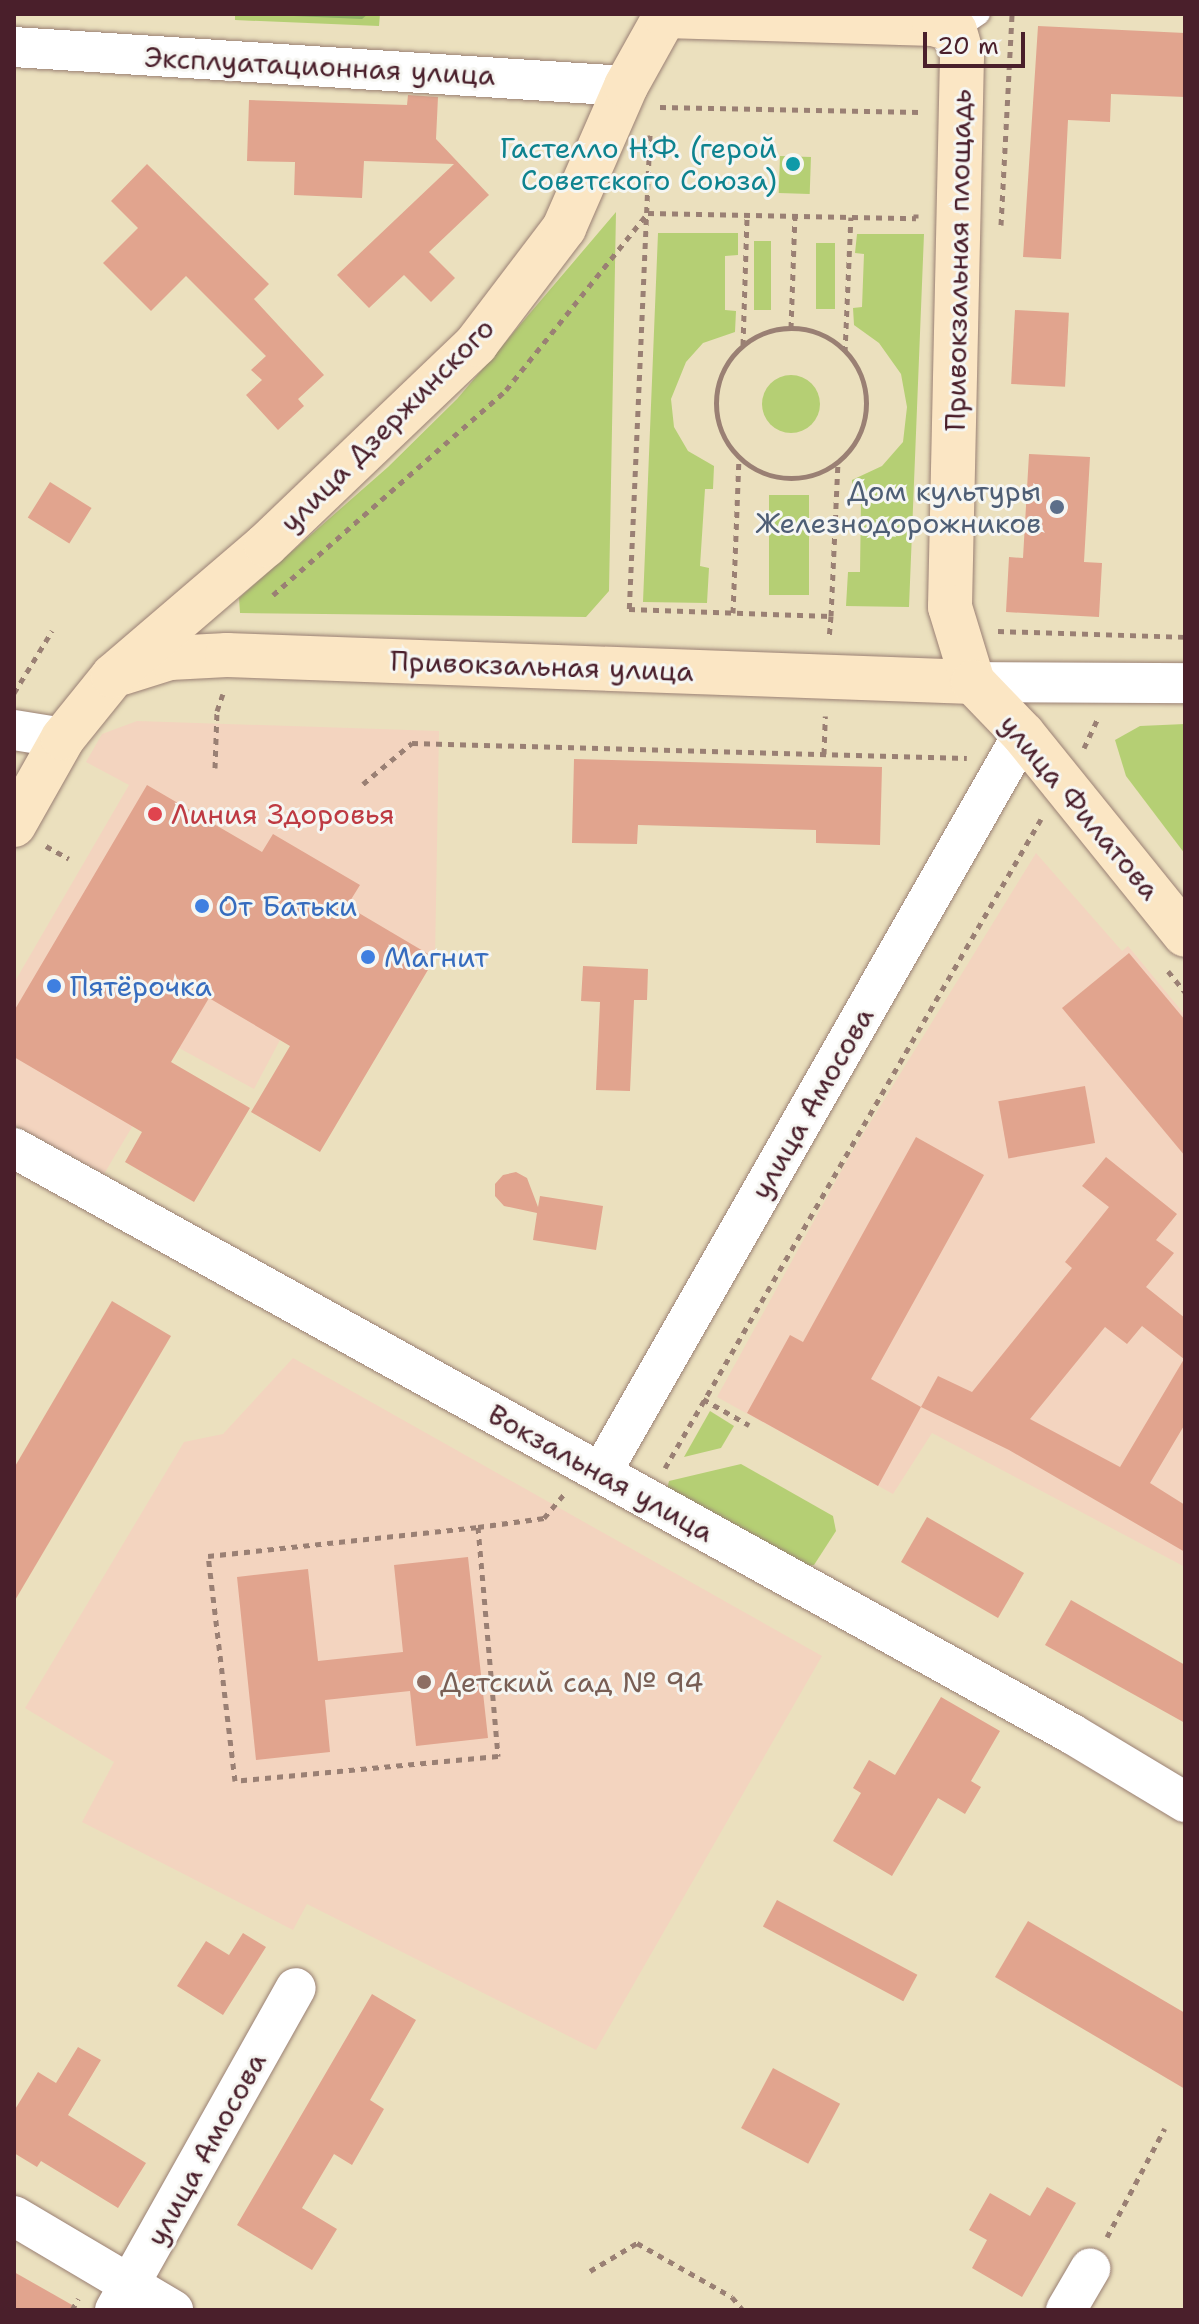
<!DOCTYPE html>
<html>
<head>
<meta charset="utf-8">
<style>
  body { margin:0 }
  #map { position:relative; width:1199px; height:2324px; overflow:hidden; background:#ebe0be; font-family:"Shantell Sans",sans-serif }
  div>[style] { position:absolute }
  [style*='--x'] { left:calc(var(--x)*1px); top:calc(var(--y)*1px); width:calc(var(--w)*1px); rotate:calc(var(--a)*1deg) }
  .built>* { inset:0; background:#f3d4bf }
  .green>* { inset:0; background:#b5cf74; transform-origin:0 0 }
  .round { border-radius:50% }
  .forest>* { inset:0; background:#90b266 }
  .building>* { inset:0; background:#e1a48e; transform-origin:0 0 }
  .path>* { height:5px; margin-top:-2.5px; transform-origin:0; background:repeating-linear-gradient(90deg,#9a8074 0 6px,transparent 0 12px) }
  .path>.ring { margin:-2.5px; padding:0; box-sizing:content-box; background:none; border:5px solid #9a8074; border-radius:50% }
  .roads { filter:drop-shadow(0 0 2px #9a8074) drop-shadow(0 0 2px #9a8074) }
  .lane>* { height:20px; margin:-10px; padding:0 10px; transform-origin:10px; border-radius:10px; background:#fff }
  .street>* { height:40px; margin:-20px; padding:0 20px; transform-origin:20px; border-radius:20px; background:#fff }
  .secondary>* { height:44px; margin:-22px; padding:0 22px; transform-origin:22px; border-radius:22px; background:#fbe6c4 }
  .dots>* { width:22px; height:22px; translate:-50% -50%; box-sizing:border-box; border:4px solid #f6f6f2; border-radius:50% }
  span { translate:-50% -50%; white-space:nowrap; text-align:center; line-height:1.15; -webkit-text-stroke:6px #f6f6f2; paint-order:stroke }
  .street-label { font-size:28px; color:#4a1f2b }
  .culture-label { font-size:28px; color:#0d838f }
  .right { translate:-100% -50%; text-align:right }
  .service-label { font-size:28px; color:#4e5e75 }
  .health-label { font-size:28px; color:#be3a42 }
  .left { translate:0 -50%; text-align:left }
  .shop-label { font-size:28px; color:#366cbe }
  .education-label { font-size:28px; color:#785e54 }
  .frame { position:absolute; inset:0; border:16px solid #4a1f2b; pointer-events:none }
  .scale { position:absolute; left:923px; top:32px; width:102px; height:36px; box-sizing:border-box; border:4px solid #4a1f2b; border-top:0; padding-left:10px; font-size:24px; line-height:28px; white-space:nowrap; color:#4a1f2b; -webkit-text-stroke:6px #f6f6f2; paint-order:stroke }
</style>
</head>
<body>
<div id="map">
  <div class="built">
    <i style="clip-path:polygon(137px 721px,439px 731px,435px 958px,375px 1059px,307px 1018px,280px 1040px,254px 1089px,179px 1048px,104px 1174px,14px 1124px,14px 983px,129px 785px,86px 762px,102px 734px)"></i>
    <i style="clip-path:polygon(1036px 853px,1122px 951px,1128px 946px,1185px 1015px,1185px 1567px,932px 1433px,893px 1494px,717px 1397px,849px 1157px)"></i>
    <i style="clip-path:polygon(293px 1358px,822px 1656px,596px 2050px,307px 1904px,293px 1930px,82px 1822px,114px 1762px,25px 1708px,184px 1442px,223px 1434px)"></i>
  </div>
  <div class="green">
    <i style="clip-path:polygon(235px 14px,380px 14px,379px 26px,235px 20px)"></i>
    <i style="left:780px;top:156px;width:31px;height:37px;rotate:2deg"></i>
    <i style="clip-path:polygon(616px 212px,609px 591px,586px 617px,240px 613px,239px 598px,388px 467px,457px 399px)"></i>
    <i style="clip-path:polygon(658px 233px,738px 233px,738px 255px,725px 256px,725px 310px,736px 311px,735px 332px,703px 343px,686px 362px,671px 399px,674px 427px,688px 451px,714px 466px,713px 489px,705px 489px,700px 566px,709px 568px,707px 603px,643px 602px)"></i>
    <i style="clip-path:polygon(857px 234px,924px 234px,909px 607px,846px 606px,848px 572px,860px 572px,861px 500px,852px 499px,852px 480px,882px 466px,903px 442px,907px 407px,901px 374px,879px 343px,854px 325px,853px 308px,862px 307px,864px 254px,855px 253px)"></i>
    <i style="left:754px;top:241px;width:17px;height:69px"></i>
    <i style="left:816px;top:243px;width:19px;height:66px"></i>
    <i class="round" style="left:762px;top:375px;width:58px;height:58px"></i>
    <i style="left:769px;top:495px;width:40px;height:100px"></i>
    <i style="clip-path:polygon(1185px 724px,1185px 854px,1126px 776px,1115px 740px,1140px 726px)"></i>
    <i style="clip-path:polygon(710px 1411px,734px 1426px,721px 1448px,684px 1457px)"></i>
    <i style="clip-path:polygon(741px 1464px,833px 1516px,836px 1531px,814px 1565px,798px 1566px,666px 1493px,669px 1481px)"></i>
  </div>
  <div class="forest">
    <i style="clip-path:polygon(251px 14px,368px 14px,362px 19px)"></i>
  </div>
  <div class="building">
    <i style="clip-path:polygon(1038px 26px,1185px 33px,1185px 97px,1111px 94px,1110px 122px,1068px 120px,1061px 259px,1023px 257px)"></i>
    <i style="clip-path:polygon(408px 95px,438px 97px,436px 139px,489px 195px,429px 252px,455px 278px,431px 302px,404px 275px,369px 308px,337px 275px,454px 164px,364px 161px,362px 198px,294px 195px,295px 162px,247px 161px,249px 100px,407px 105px)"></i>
    <i style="clip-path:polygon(147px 164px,269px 284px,254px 299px,324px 375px,298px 399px,304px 406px,278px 430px,246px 395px,262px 380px,251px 370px,266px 356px,186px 276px,151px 311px,103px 263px,138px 228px,111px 201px)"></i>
    <i style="left:1015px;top:310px;width:54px;height:74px;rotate:3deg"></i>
    <i style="clip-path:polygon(1029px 454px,1090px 457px,1084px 562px,1102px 563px,1099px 617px,1006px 612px,1009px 557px,1023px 558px)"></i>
    <i style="left:50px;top:482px;width:49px;height:42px;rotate:32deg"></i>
    <i style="clip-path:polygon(574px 759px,882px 767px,880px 845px,816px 843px,816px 830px,638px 825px,637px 844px,572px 843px)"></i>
    <i style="clip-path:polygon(147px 785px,262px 852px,273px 834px,360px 885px,347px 906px,435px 958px,320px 1152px,251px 1112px,290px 1046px,209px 998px,171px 1062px,250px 1108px,194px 1202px,125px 1162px,142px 1132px,14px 1057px,14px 1011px)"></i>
    <i style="clip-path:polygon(1129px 953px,1185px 1020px,1185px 1156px,1062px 1008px)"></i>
    <i style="clip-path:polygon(583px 966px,648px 969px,647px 1000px,634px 1000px,630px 1091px,596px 1090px,600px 1002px,581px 1001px)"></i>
    <i style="left:1085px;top:1086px;width:58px;height:88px;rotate:80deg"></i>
    <i style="clip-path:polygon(916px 1137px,984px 1175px,871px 1379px,921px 1407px,878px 1486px,747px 1413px,790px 1335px,803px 1342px)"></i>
    <i style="clip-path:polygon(evenodd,1106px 1157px,1177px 1214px,1156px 1240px,1174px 1253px,1146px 1287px,1185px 1318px,1185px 1424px,1150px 1483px,1185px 1505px,1185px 1552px,1009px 1450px,921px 1407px,938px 1376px,972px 1392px,1072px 1268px,1065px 1262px,1109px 1207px,1082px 1186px,1106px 1157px,1142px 1326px,1184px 1359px,1120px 1467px,1030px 1419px,1105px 1327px,1127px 1344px,1142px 1326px)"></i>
    <i style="clip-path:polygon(516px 1172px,527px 1178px,538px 1207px,540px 1196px,603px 1206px,596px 1250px,533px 1240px,537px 1213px,504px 1206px,495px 1196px,495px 1184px,503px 1175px)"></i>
    <i style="clip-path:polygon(112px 1301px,171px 1336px,14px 1602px,14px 1468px)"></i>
    <i style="left:927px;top:1517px;width:112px;height:52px;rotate:30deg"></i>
    <i style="clip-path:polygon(468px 1557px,488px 1738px,416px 1746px,410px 1691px,325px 1700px,330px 1752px,256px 1760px,237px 1577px,308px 1569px,318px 1661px,403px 1652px,394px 1565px)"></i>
    <i style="clip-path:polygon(1071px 1600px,1185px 1665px,1185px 1723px,1045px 1645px)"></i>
    <i style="clip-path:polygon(941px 1697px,1000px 1731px,971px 1781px,981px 1787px,965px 1814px,938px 1798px,892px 1876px,833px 1841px,861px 1793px,853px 1788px,869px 1760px,895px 1775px)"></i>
    <i style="left:777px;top:1900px;width:159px;height:30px;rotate:28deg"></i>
    <i style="clip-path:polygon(1028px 1921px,1185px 2013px,1185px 2089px,995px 1977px)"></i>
    <i style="clip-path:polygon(243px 1933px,266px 1947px,223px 2015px,177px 1986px,206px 1941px,229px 1955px)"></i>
    <i style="clip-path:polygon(372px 1994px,416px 2020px,370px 2100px,384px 2109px,352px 2165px,334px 2154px,302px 2208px,337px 2229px,312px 2270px,237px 2225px)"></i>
    <i style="clip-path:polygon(78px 2047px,101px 2060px,68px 2115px,146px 2163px,118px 2208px,41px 2161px,37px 2167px,14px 2153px,14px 2111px,38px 2072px,56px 2083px)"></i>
    <i style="left:773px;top:2068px;width:76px;height:68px;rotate:28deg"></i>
    <i style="clip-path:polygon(1047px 2187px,1076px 2203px,1022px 2297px,972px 2268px,987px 2240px,969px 2230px,990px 2193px,1030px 2216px)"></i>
    <i style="clip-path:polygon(14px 2272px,81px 2310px,14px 2310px)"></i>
  </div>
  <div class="path">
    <i style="--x:660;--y:107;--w:260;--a:1.1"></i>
    <i style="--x:650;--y:135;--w:474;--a:92.5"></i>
    <i style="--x:629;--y:609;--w:202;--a:2"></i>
    <i style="--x:831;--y:616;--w:22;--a:95"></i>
    <i style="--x:1001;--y:225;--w:211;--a:-87"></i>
    <i style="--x:791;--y:328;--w:112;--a:-88"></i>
    <i class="ring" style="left:716px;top:328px;width:145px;height:145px"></i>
    <i style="--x:743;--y:345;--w:130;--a:-88.2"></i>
    <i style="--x:845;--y:352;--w:135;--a:-87.5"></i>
    <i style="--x:273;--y:595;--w:310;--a:-41.3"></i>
    <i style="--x:506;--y:390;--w:227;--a:-51.3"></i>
    <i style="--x:648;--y:213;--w:268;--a:1.1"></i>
    <i style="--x:916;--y:218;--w:4;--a:-90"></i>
    <i style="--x:733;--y:613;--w:154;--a:-87.8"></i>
    <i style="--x:831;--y:616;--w:154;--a:-87.4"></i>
    <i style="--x:998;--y:631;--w:187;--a:1.8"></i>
    <i style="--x:14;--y:693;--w:73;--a:-58.5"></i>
    <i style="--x:1084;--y:748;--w:33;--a:-65"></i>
    <i style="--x:824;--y:754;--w:38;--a:-88"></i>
    <i style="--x:215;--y:768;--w:57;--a:-88"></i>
    <i style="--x:217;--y:711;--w:18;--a:-71"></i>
    <i style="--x:363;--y:784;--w:64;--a:-39.9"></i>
    <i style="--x:412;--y:743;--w:555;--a:1.55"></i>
    <i style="--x:46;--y:846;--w:26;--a:29"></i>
    <i style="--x:1168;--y:971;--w:27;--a:51"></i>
    <i style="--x:703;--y:1399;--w:53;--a:29.5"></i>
    <i style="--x:665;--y:1468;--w:750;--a:-59.91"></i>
    <i style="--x:478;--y:1527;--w:230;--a:85"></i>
    <i style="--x:498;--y:1756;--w:264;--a:174.6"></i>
    <i style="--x:235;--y:1781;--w:227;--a:-96.8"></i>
    <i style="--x:208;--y:1556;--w:272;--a:-6.1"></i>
    <i style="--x:478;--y:1527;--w:67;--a:-7.8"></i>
    <i style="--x:544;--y:1518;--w:31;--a:-50"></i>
    <i style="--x:1107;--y:2237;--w:123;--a:-62"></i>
    <i style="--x:590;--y:2271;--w:55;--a:-30.8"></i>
    <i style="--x:637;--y:2243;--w:109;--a:29.6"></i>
    <i style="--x:732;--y:2297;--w:17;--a:50"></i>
    <i style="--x:72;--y:2310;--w:13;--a:-61"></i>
  </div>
  <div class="roads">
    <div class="lane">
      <i style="--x:955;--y:31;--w:30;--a:-34"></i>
    </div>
    <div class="street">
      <i style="--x:14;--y:47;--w:613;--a:3.65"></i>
      <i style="--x:973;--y:682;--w:212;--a:0.3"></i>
      <i style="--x:14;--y:730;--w:50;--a:9.3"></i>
      <i style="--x:14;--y:1148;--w:1209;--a:28.98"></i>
      <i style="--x:1072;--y:1734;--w:132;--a:31"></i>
      <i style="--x:601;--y:1473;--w:851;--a:-60.27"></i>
      <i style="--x:14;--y:2216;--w:185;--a:30.6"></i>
      <i style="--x:115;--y:2310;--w:369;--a:-60.7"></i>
      <i style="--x:1066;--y:2310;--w:48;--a:-59.7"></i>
    </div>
    <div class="secondary">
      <i style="--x:122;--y:673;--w:50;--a:-17.4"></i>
      <i style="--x:170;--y:658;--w:57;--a:-3"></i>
      <i style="--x:227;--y:655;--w:746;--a:2.07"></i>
      <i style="--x:14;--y:825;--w:100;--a:-60.6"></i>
      <i style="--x:63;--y:738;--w:80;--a:-51.1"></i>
      <i style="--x:113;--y:676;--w:201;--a:-40.6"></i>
      <i style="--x:266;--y:545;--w:291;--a:-43.7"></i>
      <i style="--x:476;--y:344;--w:146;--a:-52.8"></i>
      <i style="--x:564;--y:228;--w:155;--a:-66.4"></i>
      <i style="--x:626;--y:86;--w:80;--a:-60.9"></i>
      <i style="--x:665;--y:16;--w:269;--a:1.7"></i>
      <i style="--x:934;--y:24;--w:22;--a:18"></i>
      <i style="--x:955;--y:31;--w:26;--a:74"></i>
      <i style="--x:962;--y:56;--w:551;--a:91.25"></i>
      <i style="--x:950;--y:607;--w:78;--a:73"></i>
      <i style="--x:973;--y:682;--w:72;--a:46.1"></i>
      <i style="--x:1023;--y:734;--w:258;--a:51.1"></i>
    </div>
  </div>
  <div class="dots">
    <i style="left:793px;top:164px;background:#0f9aa8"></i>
    <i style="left:1057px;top:507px;background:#5c6f8a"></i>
    <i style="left:155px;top:814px;background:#e0444e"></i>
    <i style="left:202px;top:906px;background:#3f7fe0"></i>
    <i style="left:368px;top:957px;background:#3f7fe0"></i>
    <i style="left:54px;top:986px;background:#3f7fe0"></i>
    <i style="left:424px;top:1682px;background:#8d6e63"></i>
  </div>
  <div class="street-label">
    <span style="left:320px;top:66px;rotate:3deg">Эксплуатационная улица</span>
    <span style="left:958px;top:260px;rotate:-89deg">Привокзальная площадь</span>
    <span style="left:387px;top:425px;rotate:-45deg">улица Дзержинского</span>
    <span style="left:542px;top:666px;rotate:2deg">Привокзальная улица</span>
    <span style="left:1080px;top:807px;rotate:50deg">улица Филатова</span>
    <span style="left:812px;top:1103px;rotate:-60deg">улица Амосова</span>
    <span style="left:601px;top:1473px;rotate:29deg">Вокзальная улица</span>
    <span style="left:206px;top:2149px;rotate:-61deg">улица Амосова</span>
  </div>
  <div class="culture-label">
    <span class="right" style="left:777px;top:164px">Гастелло Н.Ф. (герой<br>Советского Союза)</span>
  </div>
  <div class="service-label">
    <span class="right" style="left:1041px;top:507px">Дом культуры<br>Железнодорожников</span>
  </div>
  <div class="health-label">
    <span class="left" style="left:171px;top:814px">Линия Здоровья</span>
  </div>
  <div class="shop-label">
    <span class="left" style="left:218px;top:906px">От Батьки</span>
    <span class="left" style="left:384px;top:957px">Магнит</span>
    <span class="left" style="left:70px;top:986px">Пятёрочка</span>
  </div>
  <div class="education-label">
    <span class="left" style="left:440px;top:1682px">Детский сад № 94</span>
  </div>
  <div class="frame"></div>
  <div class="scale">20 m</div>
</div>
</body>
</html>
